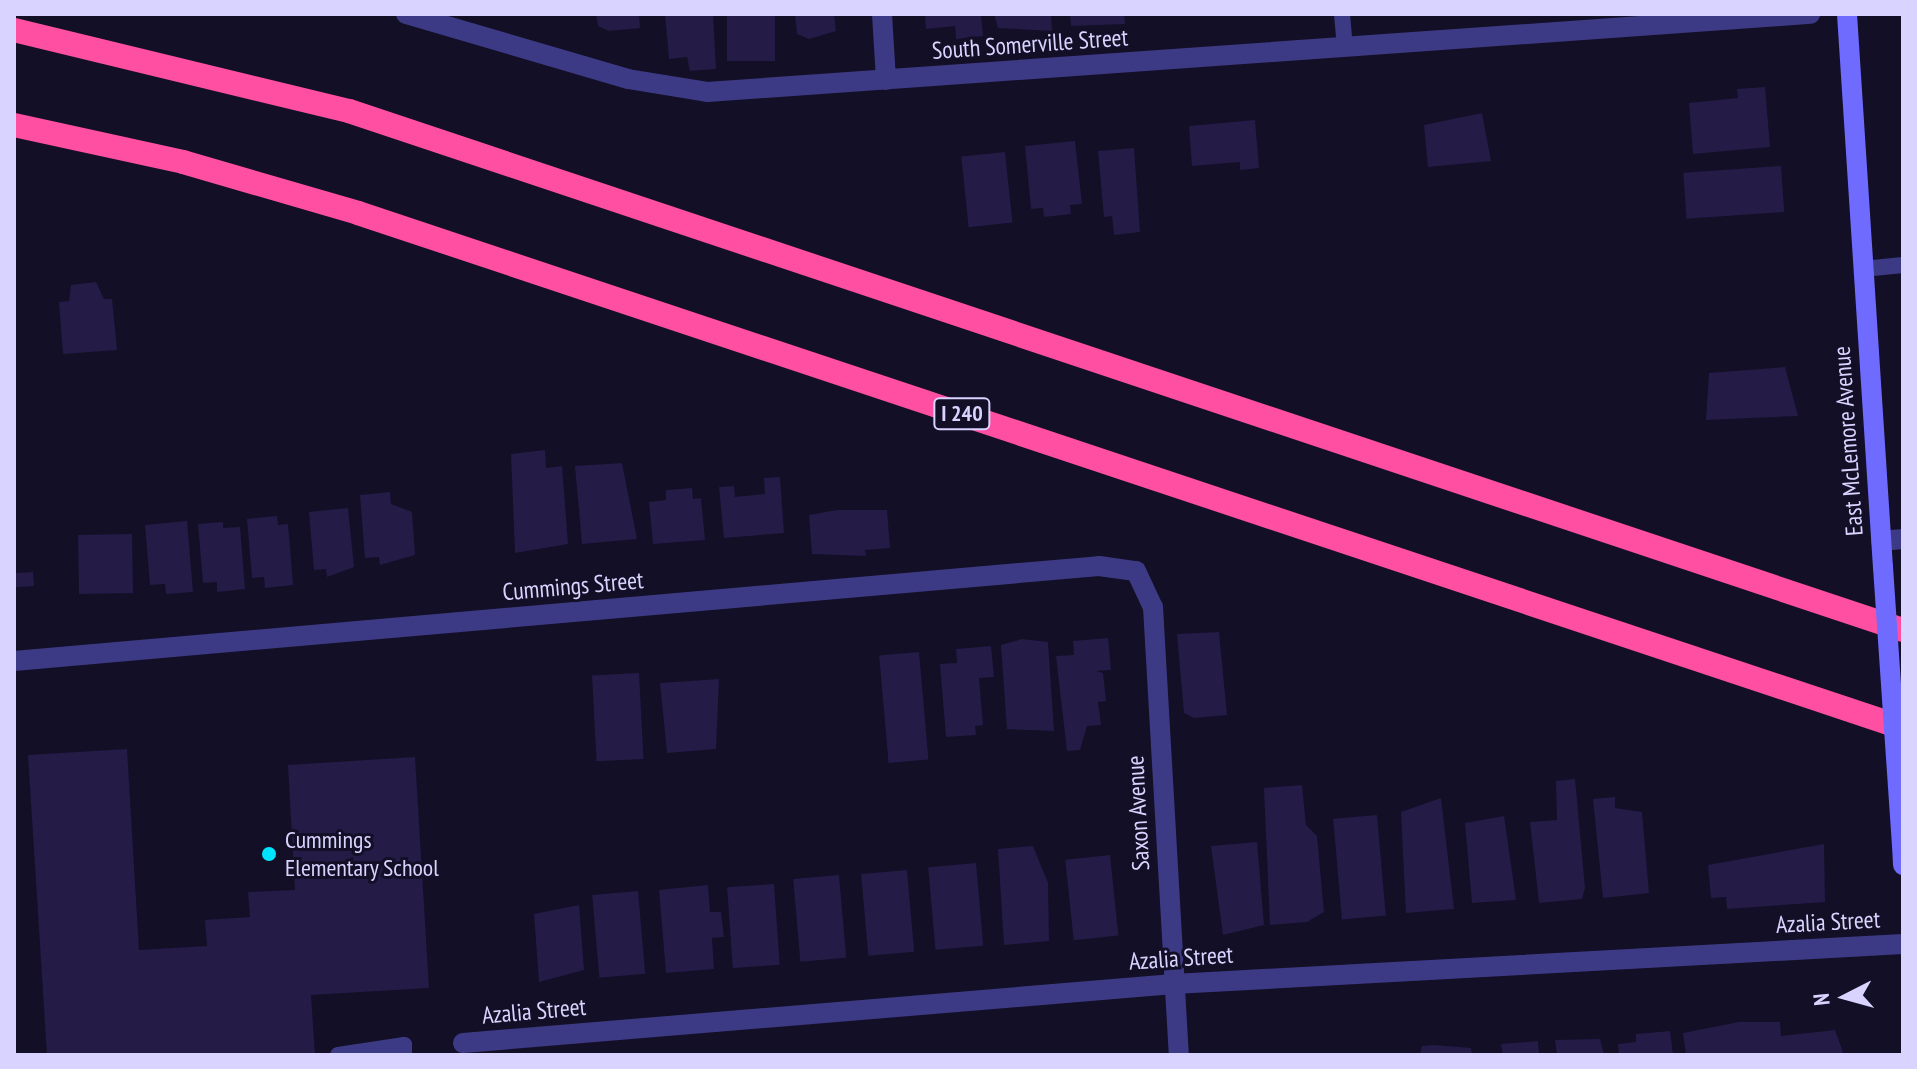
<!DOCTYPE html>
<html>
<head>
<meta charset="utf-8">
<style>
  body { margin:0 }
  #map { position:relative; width:1917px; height:1069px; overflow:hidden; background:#130f26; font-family:"PT Sans Narrow",sans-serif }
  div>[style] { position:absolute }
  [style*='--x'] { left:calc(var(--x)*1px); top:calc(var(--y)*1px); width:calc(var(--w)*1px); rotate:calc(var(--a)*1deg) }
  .building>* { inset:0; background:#241b47; transform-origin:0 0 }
  .lane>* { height:16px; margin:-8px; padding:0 8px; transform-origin:8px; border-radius:8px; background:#3d3a85 }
  .street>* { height:20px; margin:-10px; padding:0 10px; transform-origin:10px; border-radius:10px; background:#3d3a85 }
  .secondary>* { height:20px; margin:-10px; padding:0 10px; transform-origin:10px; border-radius:10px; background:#6f6bff }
  .highway>* { height:24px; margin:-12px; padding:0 12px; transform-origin:12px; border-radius:12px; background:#ff4fa3 }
  .secondary-bridge>* { height:20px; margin:-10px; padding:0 10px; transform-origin:10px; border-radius:10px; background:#6f6bff }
  .dots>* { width:22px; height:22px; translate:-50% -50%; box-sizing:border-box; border:4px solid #130f26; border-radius:50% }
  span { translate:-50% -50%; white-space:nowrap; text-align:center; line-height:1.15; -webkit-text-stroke:6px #130f26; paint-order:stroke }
  .shield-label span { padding:2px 6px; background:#130f26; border:2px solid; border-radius:6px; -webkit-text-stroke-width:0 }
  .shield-label { font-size:22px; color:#d9d4ff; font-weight:700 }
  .street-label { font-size:24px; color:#d9d4ff }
  .poi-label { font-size:24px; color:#d9d4ff }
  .left { translate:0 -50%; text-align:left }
  .frame { position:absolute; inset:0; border:16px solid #d9d4ff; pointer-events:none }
  .north { position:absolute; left:1805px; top:957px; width:80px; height:80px; -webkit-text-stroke:6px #130f26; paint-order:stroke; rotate:264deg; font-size:22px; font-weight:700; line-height:32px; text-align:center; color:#d9d4ff }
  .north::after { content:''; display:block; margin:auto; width:28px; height:36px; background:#d9d4ff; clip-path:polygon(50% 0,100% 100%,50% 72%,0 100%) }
</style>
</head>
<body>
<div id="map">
  <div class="building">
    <i style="clip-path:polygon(596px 14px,639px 14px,640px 28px,609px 31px,598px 26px)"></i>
    <i style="clip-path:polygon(665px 14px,713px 14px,716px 69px,690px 71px,687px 57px,669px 59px)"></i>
    <i style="left:727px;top:14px;width:48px;height:47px"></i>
    <i style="clip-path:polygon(795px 14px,834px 14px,836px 31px,809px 39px,797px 34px)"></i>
    <i style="clip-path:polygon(925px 14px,981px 14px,983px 36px,956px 39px,955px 26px,926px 29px)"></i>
    <i style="clip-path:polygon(994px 14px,1051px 14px,1052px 31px,998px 28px)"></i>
    <i style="clip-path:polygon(1070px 14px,1124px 14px,1125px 24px,1071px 26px)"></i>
    <i style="clip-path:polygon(1765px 87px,1770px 147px,1693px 154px,1689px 103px,1738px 98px,1737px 89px)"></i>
    <i style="clip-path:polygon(1482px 113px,1491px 161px,1428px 167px,1424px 125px)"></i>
    <i style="clip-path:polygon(1255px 120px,1259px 168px,1240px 170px,1240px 162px,1192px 166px,1189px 126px)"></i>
    <i style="clip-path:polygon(1075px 141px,1082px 204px,1070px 205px,1071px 214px,1044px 217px,1043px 208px,1031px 209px,1025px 146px)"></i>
    <i style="clip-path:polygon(1134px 148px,1140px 232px,1114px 235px,1112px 216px,1104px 217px,1098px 151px)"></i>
    <i style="left:1005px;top:152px;width:71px;height:44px;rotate:84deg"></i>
    <i style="left:1781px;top:166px;width:46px;height:98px;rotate:86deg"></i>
    <i style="clip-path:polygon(96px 282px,104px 299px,112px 299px,117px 350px,63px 354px,59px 302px,69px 301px,71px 285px)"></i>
    <i style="clip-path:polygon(1785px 367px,1798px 416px,1706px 420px,1709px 373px)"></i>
    <i style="clip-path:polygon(545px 450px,546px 468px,562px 466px,568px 544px,515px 553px,511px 454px)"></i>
    <i style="clip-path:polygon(622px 463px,637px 539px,582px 544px,575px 466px)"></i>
    <i style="clip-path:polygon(780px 477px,784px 533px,724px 538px,719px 487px,734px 486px,735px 497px,765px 494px,764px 478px)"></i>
    <i style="clip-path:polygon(692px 488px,693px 499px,701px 498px,705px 540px,653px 544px,649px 502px,666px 500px,666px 490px)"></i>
    <i style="clip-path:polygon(390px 492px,391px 504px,412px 512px,415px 555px,380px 565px,379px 557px,365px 558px,360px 495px)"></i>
    <i style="clip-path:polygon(348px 508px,354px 567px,327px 577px,326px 569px,314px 570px,309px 512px)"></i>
    <i style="clip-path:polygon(837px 510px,887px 510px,890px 548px,865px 550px,866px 556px,812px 554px,809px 515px)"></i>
    <i style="clip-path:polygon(277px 516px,278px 525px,288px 524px,293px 585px,265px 588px,264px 577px,252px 578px,247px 519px)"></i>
    <i style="clip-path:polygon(187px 521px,193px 592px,166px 594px,165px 584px,150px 585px,145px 525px)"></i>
    <i style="clip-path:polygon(223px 522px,223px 528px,240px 527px,245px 589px,217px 592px,217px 582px,203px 583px,198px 524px)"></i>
    <i style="left:132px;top:534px;width:59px;height:54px;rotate:89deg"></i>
    <i style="left:33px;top:572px;width:14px;height:19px;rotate:86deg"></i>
    <i style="clip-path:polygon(1219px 632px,1227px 715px,1194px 718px,1184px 713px,1177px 634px)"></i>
    <i style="clip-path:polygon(1108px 638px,1111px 670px,1096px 671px,1103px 673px,1106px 701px,1098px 702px,1101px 725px,1087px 726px,1080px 750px,1067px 751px,1056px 656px,1074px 655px,1073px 641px)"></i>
    <i style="clip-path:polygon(1022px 639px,1048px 642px,1054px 731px,1007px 729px,1001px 645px)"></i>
    <i style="clip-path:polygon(991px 646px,994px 677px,979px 678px,983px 725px,975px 726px,976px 735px,946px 737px,940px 664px,957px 663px,956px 649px)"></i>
    <i style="left:919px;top:652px;width:108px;height:40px;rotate:85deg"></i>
    <i style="left:639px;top:673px;width:86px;height:47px;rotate:87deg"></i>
    <i style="clip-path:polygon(719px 679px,716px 749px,667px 753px,660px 683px)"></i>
    <i style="clip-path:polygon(127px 749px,139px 950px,207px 946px,205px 920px,250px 917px,248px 892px,295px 890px,288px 765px,415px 757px,429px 988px,311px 995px,315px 1055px,47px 1055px,28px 755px)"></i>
    <i style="clip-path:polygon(1575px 779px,1585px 888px,1582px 899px,1539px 903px,1530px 822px,1557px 820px,1556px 781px)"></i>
    <i style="clip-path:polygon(1302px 785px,1306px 825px,1317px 836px,1324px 912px,1307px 922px,1270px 925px,1264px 788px)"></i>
    <i style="clip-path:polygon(1615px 797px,1615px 808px,1642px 812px,1649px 893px,1603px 898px,1593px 799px)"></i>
    <i style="clip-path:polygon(1441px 798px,1454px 909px,1406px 913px,1401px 812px)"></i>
    <i style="left:1377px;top:815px;width:101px;height:44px;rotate:85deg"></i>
    <i style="clip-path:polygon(1504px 816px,1516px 900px,1472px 903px,1465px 823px)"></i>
    <i style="clip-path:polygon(1257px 842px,1264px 925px,1223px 935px,1211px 846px)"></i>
    <i style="clip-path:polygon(1824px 844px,1825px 902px,1727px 909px,1726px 897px,1711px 898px,1708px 865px)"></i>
    <i style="clip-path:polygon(1033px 846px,1048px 883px,1049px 941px,1004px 945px,998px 849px)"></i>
    <i style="left:1110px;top:855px;width:81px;height:45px;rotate:84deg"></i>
    <i style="left:976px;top:863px;width:83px;height:48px;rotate:85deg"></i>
    <i style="left:907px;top:870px;width:82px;height:46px;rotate:85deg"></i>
    <i style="left:839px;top:875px;width:83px;height:46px;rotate:85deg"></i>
    <i style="left:774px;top:884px;width:81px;height:47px;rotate:86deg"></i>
    <i style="clip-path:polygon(708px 885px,710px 912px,721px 912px,724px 937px,712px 938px,714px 969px,666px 973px,659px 890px)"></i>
    <i style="left:638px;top:891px;width:83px;height:46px;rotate:85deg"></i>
    <i style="clip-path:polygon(579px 905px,584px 970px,539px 982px,534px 914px)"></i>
    <i style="clip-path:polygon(1739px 1022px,1780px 1022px,1781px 1036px,1835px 1030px,1844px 1055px,1686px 1055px,1683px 1033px)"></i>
    <i style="clip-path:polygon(1670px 1031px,1673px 1055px,1619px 1055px,1618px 1044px,1636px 1042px,1636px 1034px)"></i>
    <i style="clip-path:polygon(1600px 1039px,1604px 1055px,1557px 1055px,1555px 1040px)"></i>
    <i style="clip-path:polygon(1538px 1041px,1539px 1055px,1503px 1055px,1501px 1044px)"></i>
    <i style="clip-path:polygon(1434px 1045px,1471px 1048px,1472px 1055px,1420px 1055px,1422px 1046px)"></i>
  </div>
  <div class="lane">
    <i style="--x:1342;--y:14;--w:33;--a:85"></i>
    <i style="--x:1863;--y:269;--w:40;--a:-5.7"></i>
    <i style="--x:338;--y:1055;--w:67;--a:-8.6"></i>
    <i style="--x:404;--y:1045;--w:10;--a:90"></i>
  </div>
  <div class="street">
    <i style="--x:406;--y:14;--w:231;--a:16.3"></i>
    <i style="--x:628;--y:79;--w:80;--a:9.3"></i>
    <i style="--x:707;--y:92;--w:1106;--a:-4.05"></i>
    <i style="--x:882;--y:14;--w:66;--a:86.5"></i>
    <i style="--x:1881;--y:541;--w:22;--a:-5"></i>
    <i style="--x:14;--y:661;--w:1089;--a:-5"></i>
    <i style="--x:1099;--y:566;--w:37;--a:8"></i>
    <i style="--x:1136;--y:571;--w:40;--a:65"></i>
    <i style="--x:1153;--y:607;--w:449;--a:86.7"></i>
    <i style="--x:463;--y:1043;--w:713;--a:-4.74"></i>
    <i style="--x:1174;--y:984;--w:730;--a:-3.14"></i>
  </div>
  <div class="secondary">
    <i style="--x:1847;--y:14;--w:554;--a:86.28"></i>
    <i style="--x:1902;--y:845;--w:20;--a:87"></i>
  </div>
  <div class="highway">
    <i style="--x:14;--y:30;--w:345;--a:13.6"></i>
    <i style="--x:349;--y:111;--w:1638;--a:18.47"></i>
    <i style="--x:14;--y:125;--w:173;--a:12.3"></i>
    <i style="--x:183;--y:162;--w:182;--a:16.2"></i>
    <i style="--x:358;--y:213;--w:1629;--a:18.43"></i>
  </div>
  <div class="secondary-bridge">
    <i style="--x:1883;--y:567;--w:279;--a:86.1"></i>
  </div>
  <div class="dots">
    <i style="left:269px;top:854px;background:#00e5ff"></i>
  </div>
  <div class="shield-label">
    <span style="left:962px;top:414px">I 240</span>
  </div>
  <div class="street-label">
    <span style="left:1030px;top:44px;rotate:-4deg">South Somerville Street</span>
    <span style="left:1848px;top:441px;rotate:-94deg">East McLemore Avenue</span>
    <span style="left:573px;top:586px;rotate:-5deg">Cummings Street</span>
    <span style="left:1138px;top:813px;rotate:-93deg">Saxon Avenue</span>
    <span style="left:1828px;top:922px;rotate:-3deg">Azalia Street</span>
    <span style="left:1181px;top:958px;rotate:-4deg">Azalia Street</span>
    <span style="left:534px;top:1011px;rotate:-5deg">Azalia Street</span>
  </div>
  <div class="poi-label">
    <span class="left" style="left:285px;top:854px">Cummings<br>Elementary School</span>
  </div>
  <div class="frame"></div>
  <div class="north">N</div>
</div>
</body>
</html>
